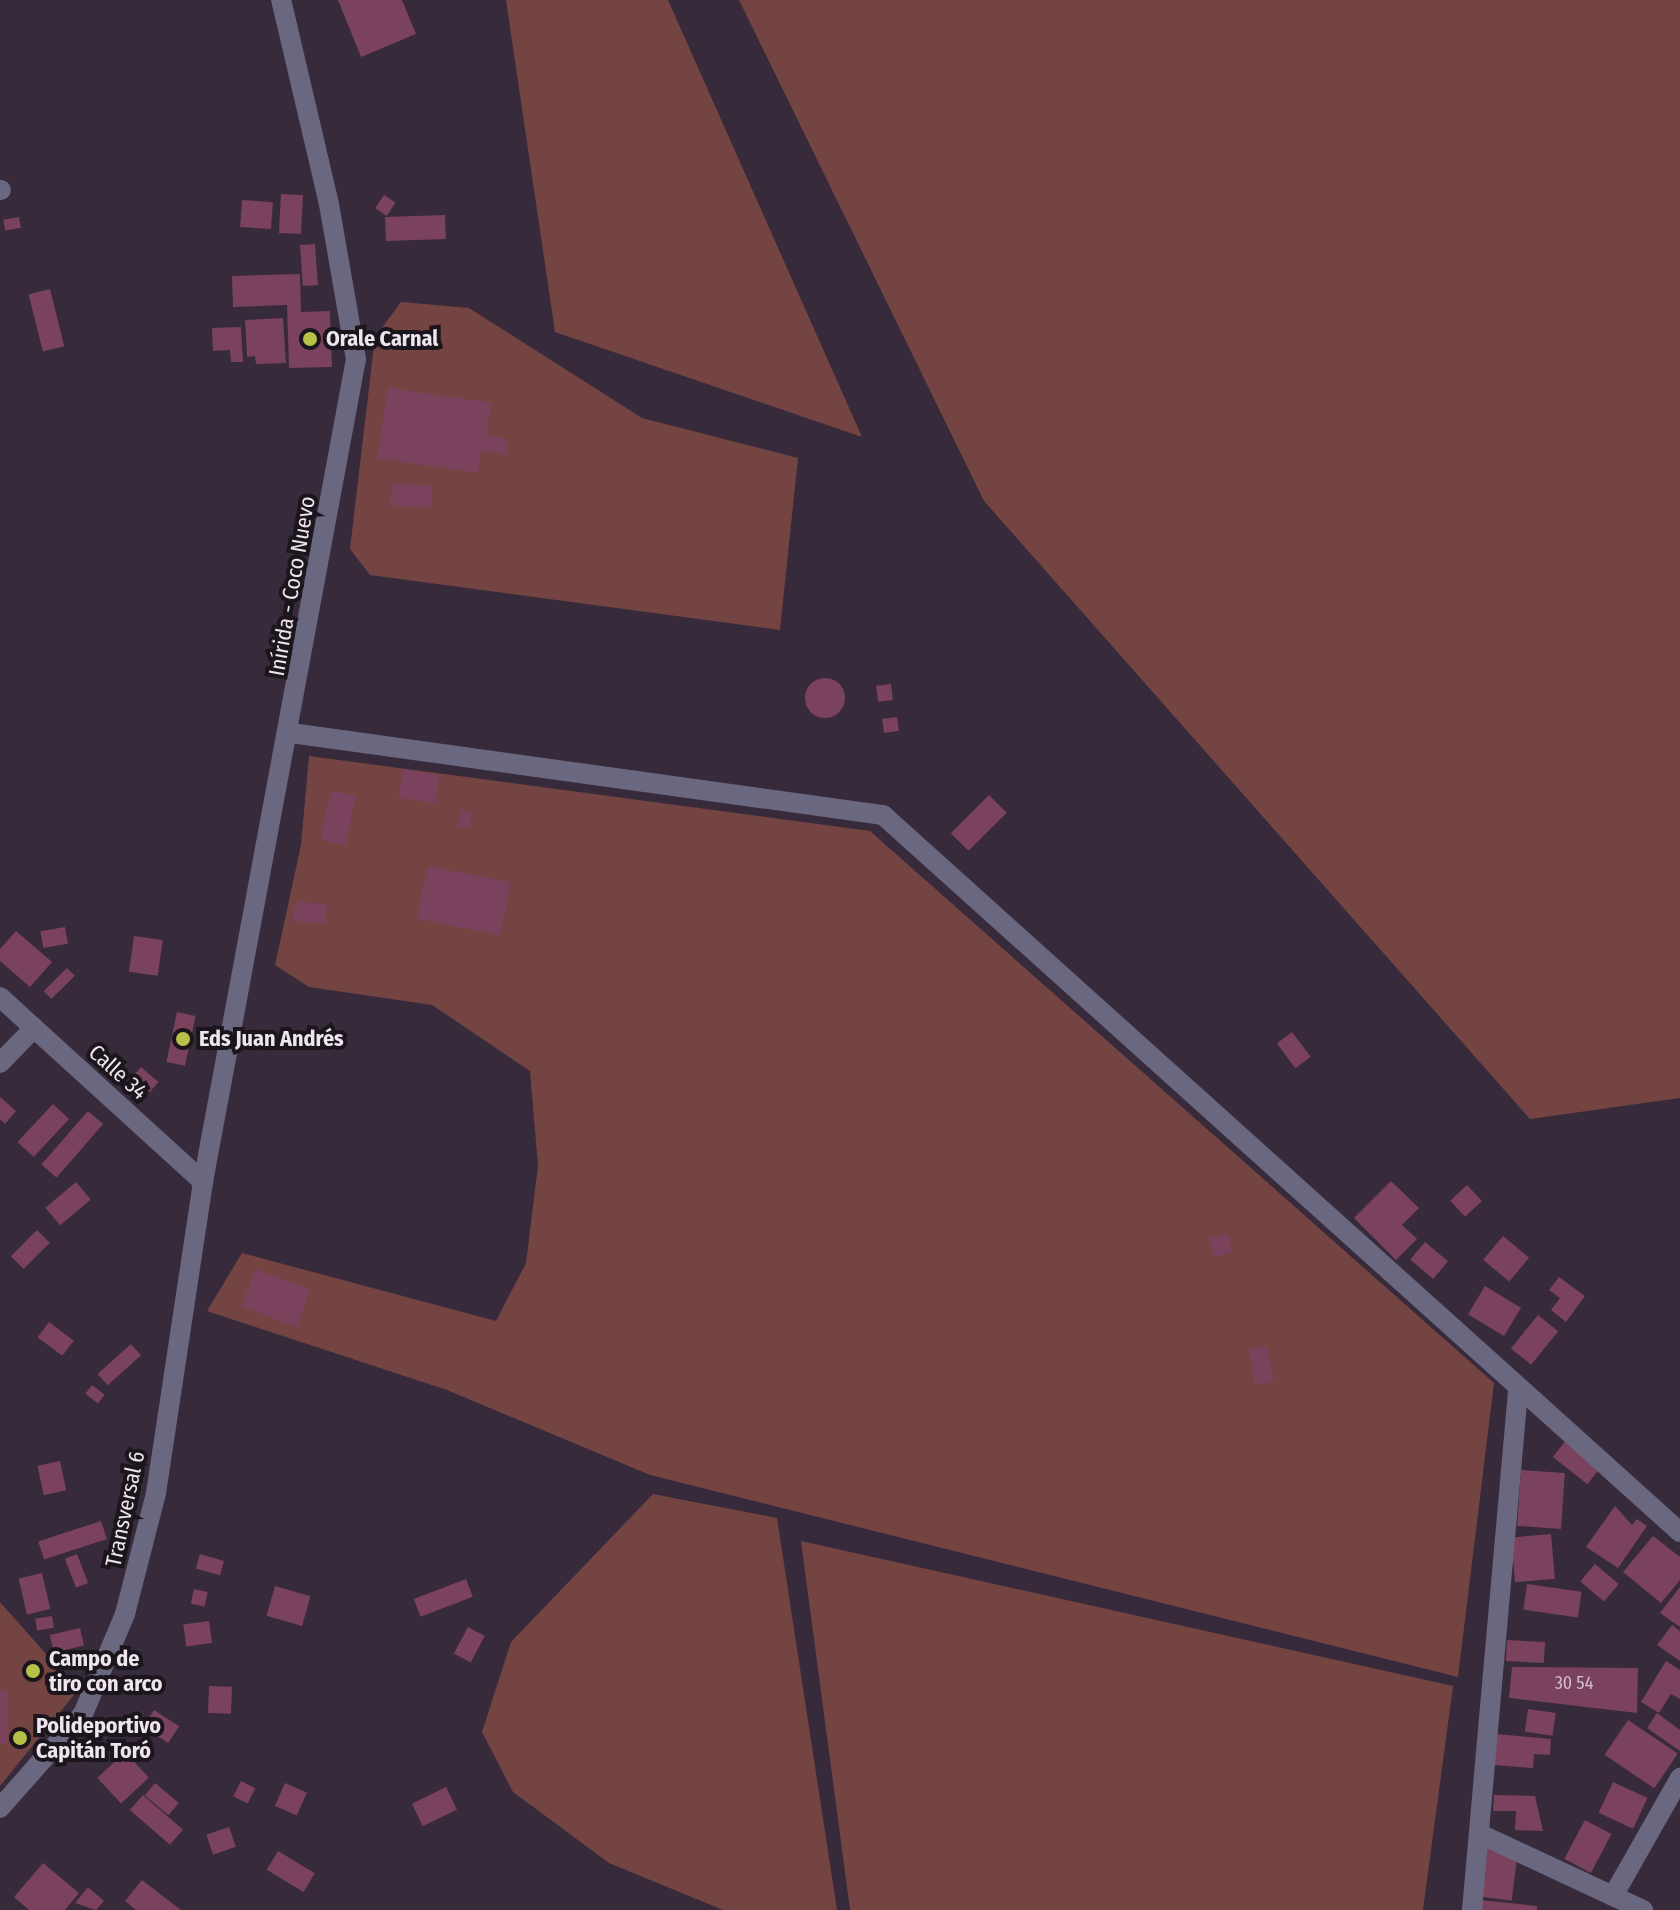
<!DOCTYPE html>
<html>
<head>
<meta charset="utf-8">
<style>
  body { margin:0 }
  #map { position:relative; width:1680px; height:1910px; overflow:hidden; background:#372a3a; font-family:"Fira Sans Condensed",sans-serif }
  div>[style] { position:absolute }
  [style*='--x'] { left:calc(var(--x)*1px); top:calc(var(--y)*1px); width:calc(var(--w)*1px); rotate:calc(var(--a)*1deg) }
  .green>* { inset:0; background:#744443 }
  .building>* { inset:0; background:#7b425d; transform-origin:0 0 }
  .round { border-radius:50% }
  .minor>* { height:20px; margin:-10px; padding:0 10px; transform-origin:10px; border-radius:10px; background:#6a6780 }
  .dots>* { width:22px; height:22px; translate:-50% -50%; box-sizing:border-box; border:4px solid #1b151c; border-radius:50% }
  span { translate:-50% -50%; white-space:nowrap; text-align:center; line-height:1.15; -webkit-text-stroke:8px #1b151c; paint-order:stroke }
  .number-label { font-size:18px; color:#d1bcca }
  .number-label span { -webkit-text-stroke-width:0 }
  .poi-label { font-size:22px; color:#eee5ef; font-weight:700 }
  .left { translate:0 -50%; text-align:left }
  .street-label { font-size:22px; color:#eee5ef }
</style>
</head>
<body>
<div id="map">
  <div class="green">
    <i style="clip-path:polygon(506px 0,668px 0,862px 437px,555px 332px)"></i>
    <i style="clip-path:polygon(739px 0,1680px 0,1680px 1098px,1530px 1119px,984px 501px)"></i>
    <i style="clip-path:polygon(401px 302px,469px 308px,642px 418px,798px 458px,780px 630px,370px 575px,350px 549px,375px 337px)"></i>
    <i style="clip-path:polygon(309px 756px,870px 831px,1494px 1383px,1458px 1677px,650px 1475px,447px 1390px,207px 1311px,242px 1253px,496px 1321px,526px 1263px,538px 1166px,530px 1071px,432px 1005px,309px 987px,275px 965px,301px 845px)"></i>
    <i style="clip-path:polygon(653px 1494px,777px 1518px,837px 1910px,723px 1910px,609px 1863px,513px 1792px,482px 1732px,511px 1642px)"></i>
    <i style="clip-path:polygon(801px 1541px,1453px 1686px,1423px 1910px,850px 1910px)"></i>
    <i style="clip-path:polygon(0 1602px,78px 1690px,0 1786px)"></i>
  </div>
  <div class="building">
    <i style="clip-path:polygon(338px 0,402px 0,416px 34px,361px 57px)"></i>
    <i style="left:281px;top:194px;width:22px;height:39px;rotate:3deg"></i>
    <i style="left:384px;top:195px;width:14px;height:16px;rotate:34deg"></i>
    <i style="left:242px;top:200px;width:31px;height:27px;rotate:4deg"></i>
    <i style="left:445px;top:215px;width:24px;height:60px;rotate:88deg"></i>
    <i style="left:19px;top:217px;width:11px;height:16px;rotate:80deg"></i>
    <i style="left:315px;top:244px;width:41px;height:15px;rotate:86deg"></i>
    <i style="clip-path:polygon(300px 274px,301px 312px,330px 311px,332px 367px,289px 368px,287px 305px,233px 307px,232px 276px)"></i>
    <i style="left:50px;top:289px;width:59px;height:22px;rotate:76deg"></i>
    <i style="clip-path:polygon(283px 318px,286px 363px,256px 364px,255px 356px,247px 357px,245px 320px)"></i>
    <i style="clip-path:polygon(241px 327px,243px 362px,231px 362px,230px 350px,213px 351px,212px 328px)"></i>
    <i style="clip-path:polygon(388px 388px,491px 403px,486px 436px,508px 439px,506px 454px,482px 451px,478px 473px,377px 458px)"></i>
    <i style="left:392px;top:483px;width:41px;height:22px;rotate:4deg"></i>
    <i class="round" style="left:805px;top:678px;width:40px;height:40px"></i>
    <i style="left:891px;top:684px;width:16px;height:15px;rotate:83deg"></i>
    <i style="left:897px;top:717px;width:14px;height:15px;rotate:82deg"></i>
    <i style="left:403px;top:769px;width:37px;height:29px;rotate:9deg"></i>
    <i style="left:330px;top:791px;width:26px;height:50px;rotate:11deg"></i>
    <i style="left:989px;top:795px;width:25px;height:54px;rotate:45deg"></i>
    <i style="left:462px;top:810px;width:11px;height:16px;rotate:15deg"></i>
    <i style="left:427px;top:866px;width:85px;height:54px;rotate:11deg"></i>
    <i style="left:295px;top:902px;width:32px;height:19px;rotate:4deg"></i>
    <i style="left:65px;top:927px;width:17px;height:25px;rotate:80deg"></i>
    <i style="clip-path:polygon(16px 931px,52px 962px,30px 987px,0 961px,0 949px)"></i>
    <i style="left:134px;top:936px;width:29px;height:36px;rotate:8deg"></i>
    <i style="left:67px;top:968px;width:11px;height:33px;rotate:45deg"></i>
    <i style="left:177px;top:1012px;width:19px;height:51px;rotate:12deg"></i>
    <i style="left:1292px;top:1032px;width:31px;height:19px;rotate:53deg"></i>
    <i style="left:141px;top:1067px;width:23px;height:14px;rotate:41deg"></i>
    <i style="clip-path:polygon(0 1097px,16px 1111px,5px 1124px,0 1119px)"></i>
    <i style="left:53px;top:1104px;width:22px;height:52px;rotate:43deg"></i>
    <i style="left:88px;top:1111px;width:20px;height:71px;rotate:41deg"></i>
    <i style="clip-path:polygon(1391px 1181px,1419px 1208px,1402px 1225px,1417px 1239px,1396px 1260px,1354px 1218px)"></i>
    <i style="left:76px;top:1182px;width:23px;height:40px;rotate:50deg"></i>
    <i style="left:1467px;top:1185px;width:22px;height:23px;rotate:47deg"></i>
    <i style="left:37px;top:1230px;width:18px;height:37px;rotate:45deg"></i>
    <i style="left:1228px;top:1234px;width:19px;height:19px;rotate:78deg"></i>
    <i style="left:1503px;top:1236px;width:34px;height:31px;rotate:40deg"></i>
    <i style="left:1425px;top:1242px;width:30px;height:23px;rotate:40deg"></i>
    <i style="left:255px;top:1269px;width:59px;height:40px;rotate:20deg"></i>
    <i style="clip-path:polygon(1559px 1277px,1585px 1296px,1566px 1322px,1551px 1310px,1560px 1298px,1549px 1290px)"></i>
    <i style="left:1485px;top:1286px;width:42px;height:33px;rotate:31deg"></i>
    <i style="left:1538px;top:1315px;width:26px;height:43px;rotate:39deg"></i>
    <i style="left:49px;top:1322px;width:31px;height:19px;rotate:37deg"></i>
    <i style="left:131px;top:1344px;width:15px;height:45px;rotate:48deg"></i>
    <i style="left:1267px;top:1346px;width:36px;height:19px;rotate:79deg"></i>
    <i style="left:92px;top:1385px;width:16px;height:11px;rotate:38deg"></i>
    <i style="left:1567px;top:1439px;width:44px;height:23px;rotate:38deg"></i>
    <i style="left:60px;top:1461px;width:30px;height:23px;rotate:78deg"></i>
    <i style="left:1521px;top:1470px;width:44px;height:56px;rotate:4deg"></i>
    <i style="clip-path:polygon(1615px 1506px,1632px 1525px,1637px 1519px,1647px 1526px,1618px 1568px,1586px 1547px)"></i>
    <i style="left:101px;top:1521px;width:19px;height:66px;rotate:72deg"></i>
    <i style="left:1551px;top:1534px;width:45px;height:40px;rotate:85deg"></i>
    <i style="clip-path:polygon(1653px 1536px,1680px 1557px,1680px 1580px,1661px 1603px,1623px 1572px)"></i>
    <i style="left:77px;top:1554px;width:31px;height:13px;rotate:69deg"></i>
    <i style="left:200px;top:1554px;width:25px;height:15px;rotate:16deg"></i>
    <i style="left:1595px;top:1564px;width:31px;height:23px;rotate:40deg"></i>
    <i style="left:42px;top:1573px;width:37px;height:24px;rotate:77deg"></i>
    <i style="left:466px;top:1579px;width:19px;height:56px;rotate:69deg"></i>
    <i style="left:1527px;top:1584px;width:55px;height:26px;rotate:8deg"></i>
    <i style="left:275px;top:1586px;width:37px;height:31px;rotate:16deg"></i>
    <i style="clip-path:polygon(1680px 1587px,1680px 1627px,1660px 1613px)"></i>
    <i style="left:194px;top:1589px;width:14px;height:15px;rotate:12deg"></i>
    <i style="left:52px;top:1616px;width:12px;height:17px;rotate:81deg"></i>
    <i style="left:209px;top:1621px;width:22px;height:26px;rotate:82deg"></i>
    <i style="clip-path:polygon(1672px 1625px,1680px 1631px,1680px 1661px,1657px 1645px)"></i>
    <i style="left:468px;top:1627px;width:19px;height:30px;rotate:28deg"></i>
    <i style="left:80px;top:1628px;width:18px;height:31px;rotate:77deg"></i>
    <i style="left:1507px;top:1640px;width:38px;height:21px;rotate:3deg"></i>
    <i style="clip-path:polygon(1666px 1661px,1680px 1670px,1680px 1699px,1671px 1694px,1659px 1713px,1641px 1702px)"></i>
    <i style="clip-path:polygon(1512px 1667px,1638px 1668px,1637px 1713px,1509px 1698px)"></i>
    <i style="left:209px;top:1686px;width:23px;height:27px;rotate:2deg"></i>
    <i style="left:0;top:1691px;width:8px;height:53px"></i>
    <i style="left:1528px;top:1709px;width:28px;height:23px;rotate:8deg"></i>
    <i style="left:154px;top:1710px;width:30px;height:20px;rotate:33deg"></i>
    <i style="clip-path:polygon(1657px 1713px,1680px 1730px,1680px 1751px,1647px 1728px)"></i>
    <i style="left:1628px;top:1720px;width:60px;height:42px;rotate:34deg"></i>
    <i style="clip-path:polygon(1496px 1734px,1551px 1739px,1550px 1755px,1534px 1754px,1533px 1768px,1494px 1765px)"></i>
    <i style="left:125px;top:1752px;width:35px;height:38px;rotate:47deg"></i>
    <i style="left:241px;top:1781px;width:16px;height:17px;rotate:27deg"></i>
    <i style="left:1613px;top:1782px;width:38px;height:34px;rotate:25deg"></i>
    <i style="left:155px;top:1783px;width:31px;height:16px;rotate:40deg"></i>
    <i style="left:285px;top:1783px;width:24px;height:25px;rotate:24deg"></i>
    <i style="left:446px;top:1787px;width:25px;height:38px;rotate:64deg"></i>
    <i style="left:143px;top:1795px;width:53px;height:20px;rotate:41deg"></i>
    <i style="clip-path:polygon(1494px 1795px,1535px 1796px,1543px 1831px,1515px 1830px,1516px 1811px,1493px 1811px)"></i>
    <i style="left:1585px;top:1820px;width:30px;height:44px;rotate:28deg"></i>
    <i style="left:229px;top:1827px;width:21px;height:24px;rotate:71deg"></i>
    <i style="left:1486px;top:1848px;width:32px;height:49px;rotate:7deg"></i>
    <i style="left:278px;top:1851px;width:43px;height:22px;rotate:31deg"></i>
    <i style="clip-path:polygon(43px 1863px,79px 1893px,65px 1910px,29px 1910px,14px 1897px)"></i>
    <i style="clip-path:polygon(142px 1880px,181px 1910px,136px 1910px,125px 1901px)"></i>
    <i style="clip-path:polygon(88px 1887px,104px 1901px,96px 1910px,75px 1903px)"></i>
    <i style="clip-path:polygon(1480px 1900px,1537px 1906px,1537px 1910px,1479px 1910px)"></i>
  </div>
  <div class="minor">
    <i style="--x:0;--y:190;--w:1;--a:0"></i>
    <i style="--x:291;--y:733;--w:598;--a:7.89"></i>
    <i style="--x:883;--y:815;--w:1072;--a:41.98"></i>
    <i style="--x:0;--y:997;--w:275;--a:42.3"></i>
    <i style="--x:0;--y:1063;--w:49;--a:-45.8"></i>
    <i style="--x:0;--y:1808;--w:125;--a:-48.6"></i>
    <i style="--x:83;--y:1714;--w:108;--a:-67.2"></i>
    <i style="--x:125;--y:1614;--w:125;--a:-75.6"></i>
    <i style="--x:156;--y:1493;--w:315;--a:-81.4"></i>
    <i style="--x:203;--y:1182;--w:837;--a:-79.47"></i>
    <i style="--x:356;--y:359;--w:157;--a:-99.9"></i>
    <i style="--x:329;--y:204;--w:210;--a:-103.2"></i>
    <i style="--x:1480;--y:1834;--w:180;--a:25"></i>
    <i style="--x:1613;--y:1896;--w:136;--a:-60.4"></i>
    <i style="--x:1472;--y:1910;--w:520;--a:-84.93"></i>
  </div>
  <div class="dots">
    <i style="left:310px;top:339px;background:#b8c147"></i>
    <i style="left:183px;top:1039px;background:#b8c147"></i>
    <i style="left:33px;top:1671px;background:#b8c147"></i>
    <i style="left:20px;top:1738px;background:#b8c147"></i>
  </div>
  <div class="number-label">
    <span style="left:1574px;top:1683px">30 54</span>
  </div>
  <div class="poi-label">
    <span class="left" style="left:326px;top:339px">Orale Carnal</span>
    <span class="left" style="left:199px;top:1039px">Eds Juan Andrés</span>
    <span class="left" style="left:49px;top:1671px">Campo de<br>tiro con arco</span>
    <span class="left" style="left:36px;top:1738px">Polideportivo<br>Capitán Toró</span>
  </div>
  <div class="street-label">
    <span style="left:292px;top:586px;rotate:-80deg">Inírida - Coco Nuevo</span>
    <span style="left:118px;top:1072px;rotate:42deg">Calle 34</span>
    <span style="left:125px;top:1509px;rotate:-78deg">Transversal 6</span>
  </div>
</div>
</body>
</html>
